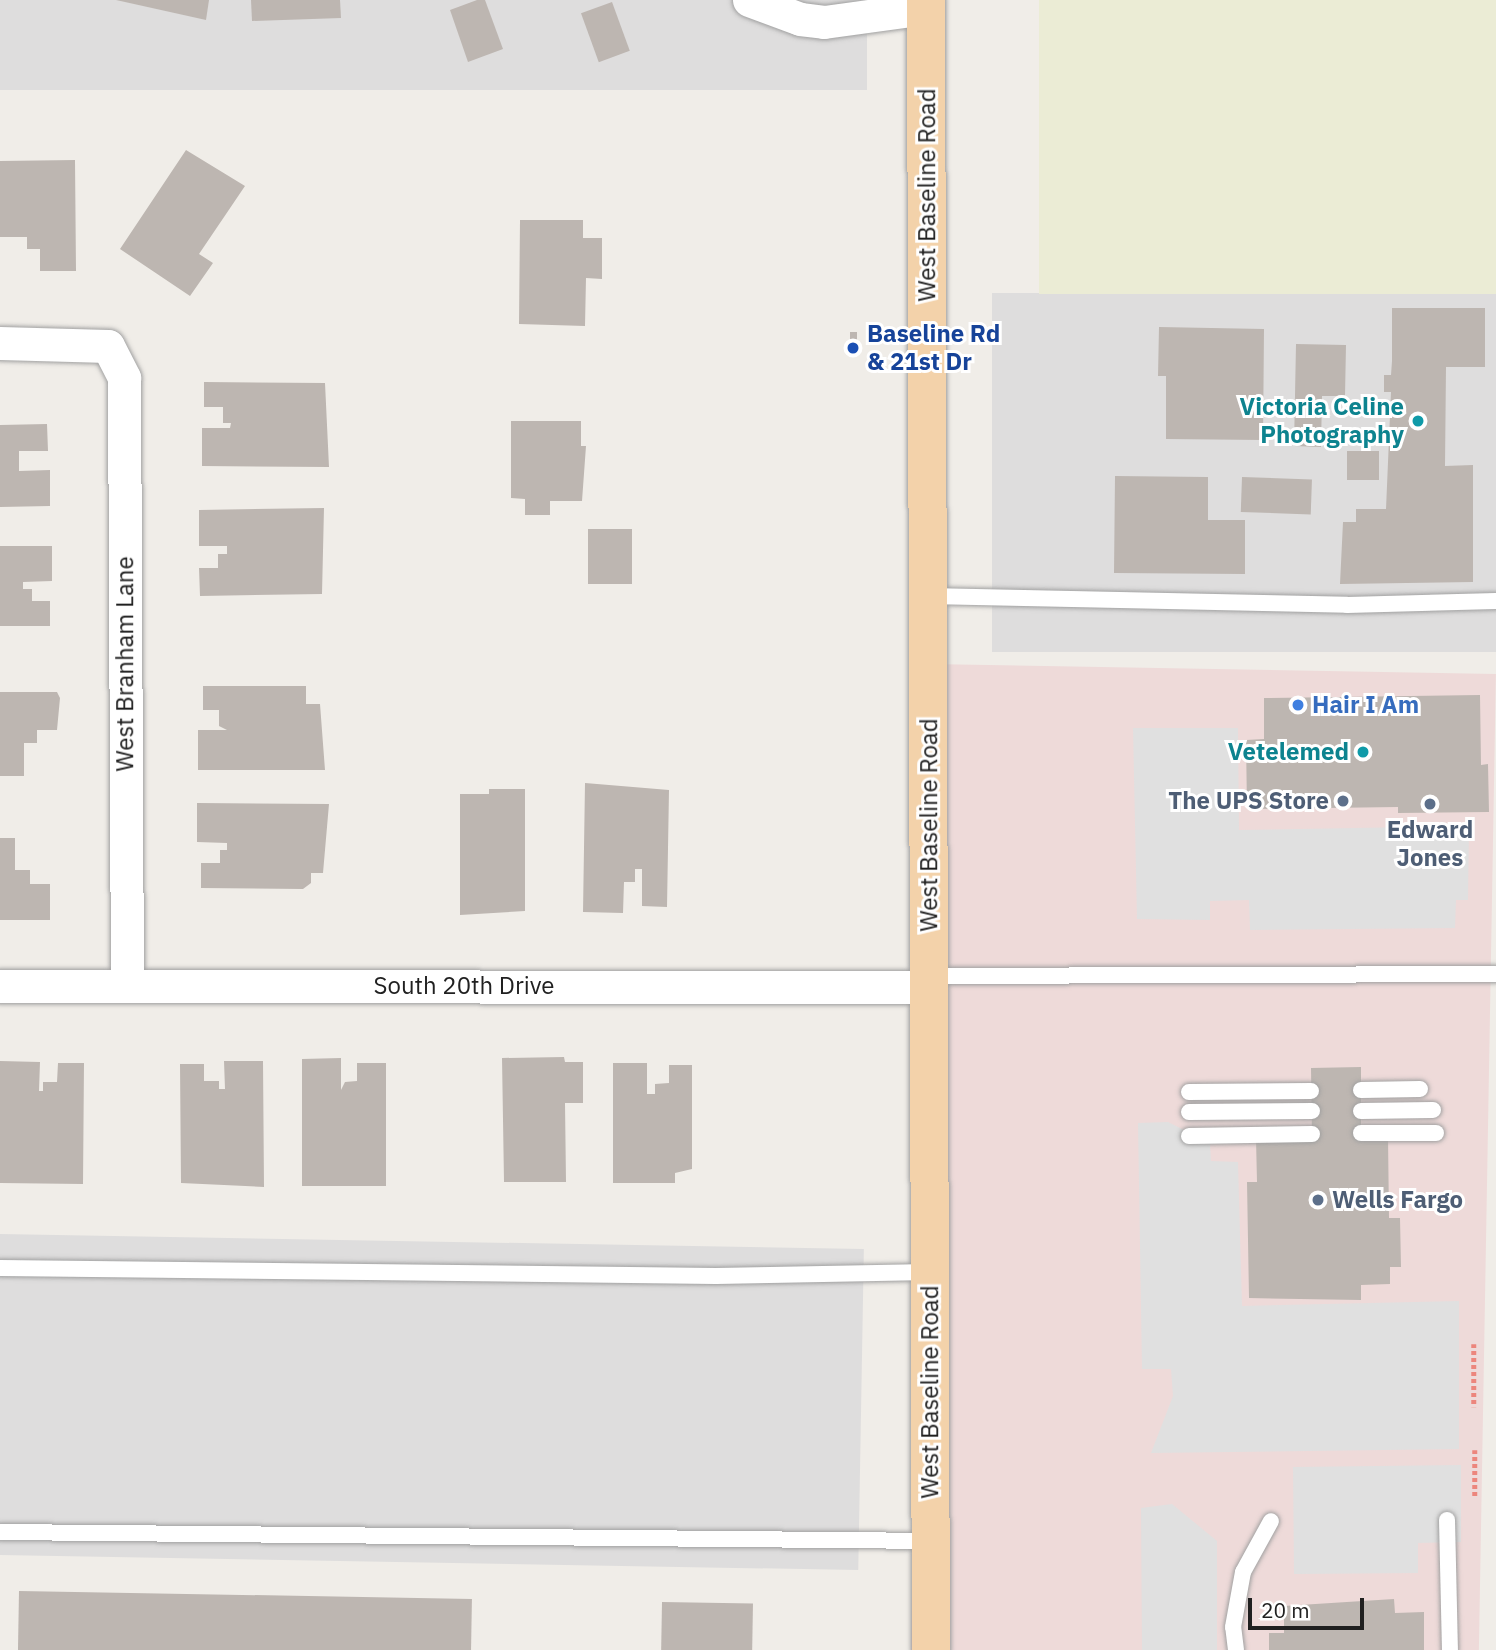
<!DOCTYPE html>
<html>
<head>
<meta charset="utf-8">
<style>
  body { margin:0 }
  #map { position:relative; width:1496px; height:1650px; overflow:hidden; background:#f0ede8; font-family:"IBM Plex Sans",sans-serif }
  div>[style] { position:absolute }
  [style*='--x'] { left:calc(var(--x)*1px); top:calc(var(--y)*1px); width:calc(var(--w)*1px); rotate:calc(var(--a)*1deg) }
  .residential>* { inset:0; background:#dedddd; transform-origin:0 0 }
  .commercial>* { inset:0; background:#eedad9; transform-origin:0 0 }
  .farmland>* { inset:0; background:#ebecd5; transform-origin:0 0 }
  .parking>* { inset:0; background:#e0e0e0 }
  .building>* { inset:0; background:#bdb6b1; transform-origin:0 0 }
  .path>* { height:4.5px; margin-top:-2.25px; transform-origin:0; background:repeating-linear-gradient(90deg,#ec867d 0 3.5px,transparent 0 7px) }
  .roads { filter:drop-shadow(0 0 2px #a1a1a1) drop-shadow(0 0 2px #a1a1a1) }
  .lane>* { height:16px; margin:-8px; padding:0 8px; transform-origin:8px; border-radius:8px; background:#fff }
  .street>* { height:33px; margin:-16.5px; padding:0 16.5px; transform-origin:16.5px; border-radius:16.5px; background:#fff }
  .primary>* { height:38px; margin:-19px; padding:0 19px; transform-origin:19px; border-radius:19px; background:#f3d2aa }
  .dots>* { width:19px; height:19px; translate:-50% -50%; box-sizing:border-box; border:4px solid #fff; border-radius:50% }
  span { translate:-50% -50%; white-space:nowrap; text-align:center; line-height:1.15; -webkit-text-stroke:6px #fff; paint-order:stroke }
  .street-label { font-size:24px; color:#202020 }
  .transit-label { font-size:24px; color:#164399; font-weight:700 }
  .left { translate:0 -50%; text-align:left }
  .culture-label { font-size:24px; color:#0d838f; font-weight:700 }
  .right { translate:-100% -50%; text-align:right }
  .shop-label { font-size:24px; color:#366cbe; font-weight:700 }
  .service-label { font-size:24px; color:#4e5e75; font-weight:700 }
  .scale { position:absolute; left:1248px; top:1598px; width:116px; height:32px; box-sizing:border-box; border:4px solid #202020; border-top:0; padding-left:9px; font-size:21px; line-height:24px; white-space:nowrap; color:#202020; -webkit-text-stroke:5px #fff; paint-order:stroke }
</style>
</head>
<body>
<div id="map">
  <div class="residential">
    <i style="left:0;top:0;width:867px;height:90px"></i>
    <i style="left:992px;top:293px;width:504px;height:359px"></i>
    <i style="left:0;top:1234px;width:864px;height:321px;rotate:1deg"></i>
  </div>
  <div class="commercial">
    <i style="left:928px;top:664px;width:568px;height:986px;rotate:1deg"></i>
  </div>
  <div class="farmland">
    <i style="left:1039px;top:0;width:457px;height:294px"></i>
  </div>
  <div class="parking">
    <i style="clip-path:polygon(1133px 728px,1238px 728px,1239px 830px,1469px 826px,1468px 900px,1456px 900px,1455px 928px,1250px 930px,1249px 900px,1210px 901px,1210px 920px,1137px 919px)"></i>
    <i style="clip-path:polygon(1168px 1122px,1210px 1143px,1211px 1161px,1238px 1162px,1242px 1306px,1459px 1301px,1459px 1449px,1151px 1453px,1173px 1396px,1171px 1369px,1142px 1369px,1138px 1123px)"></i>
    <i style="clip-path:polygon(1461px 1465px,1461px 1542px,1418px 1543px,1418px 1573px,1294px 1574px,1293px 1467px)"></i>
    <i style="clip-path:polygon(1172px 1504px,1217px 1541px,1217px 1650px,1142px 1650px,1141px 1508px)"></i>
  </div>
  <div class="building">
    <i style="clip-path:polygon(116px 0,209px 0,206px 20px)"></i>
    <i style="clip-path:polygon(251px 0,340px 0,341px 18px,252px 21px)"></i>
    <i style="clip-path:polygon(477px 0,485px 0,503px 49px,468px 62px,450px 10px)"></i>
    <i style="left:612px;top:2px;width:52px;height:33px;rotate:70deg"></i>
    <i style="clip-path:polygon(186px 150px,245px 186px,199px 254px,213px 263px,190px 296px,120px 249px)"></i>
    <i style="clip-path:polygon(75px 160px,76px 271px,40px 271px,40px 249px,27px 249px,27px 237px,0 237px,0 161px)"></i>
    <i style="clip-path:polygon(520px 220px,583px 220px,583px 238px,602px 238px,602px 279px,586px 278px,585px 326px,519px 324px)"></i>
    <i style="clip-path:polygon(1392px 308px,1485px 308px,1485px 367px,1446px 367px,1445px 466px,1473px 465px,1473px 582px,1340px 584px,1343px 522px,1356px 522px,1356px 509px,1386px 509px,1391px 392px,1384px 392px,1384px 375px,1391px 375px,1392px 361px)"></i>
    <i style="clip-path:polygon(1159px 327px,1264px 329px,1263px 440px,1166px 439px,1166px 376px,1158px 376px)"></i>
    <i style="left:857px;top:332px;width:21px;height:7px;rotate:90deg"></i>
    <i style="clip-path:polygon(1296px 344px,1346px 345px,1345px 396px,1322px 396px,1321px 447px,1294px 446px)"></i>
    <i style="clip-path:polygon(204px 382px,325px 383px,329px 467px,202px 466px,202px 428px,230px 428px,231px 423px,223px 423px,223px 407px,204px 407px)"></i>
    <i style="clip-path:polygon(511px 421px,581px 421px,581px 446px,586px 446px,582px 501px,550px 501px,550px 515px,525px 515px,525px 499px,511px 498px)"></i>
    <i style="clip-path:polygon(47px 424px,48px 451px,19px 451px,19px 471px,50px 470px,50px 506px,0 507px,0 425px)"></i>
    <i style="left:1347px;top:451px;width:32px;height:29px"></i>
    <i style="clip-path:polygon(1115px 476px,1208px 477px,1208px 520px,1245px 520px,1245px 574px,1114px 573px)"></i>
    <i style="left:1242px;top:477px;width:70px;height:35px;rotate:2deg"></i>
    <i style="clip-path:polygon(324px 508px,322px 594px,200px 596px,199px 568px,218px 568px,218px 554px,227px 554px,227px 546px,199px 546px,199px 510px)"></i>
    <i style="left:588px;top:529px;width:44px;height:55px"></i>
    <i style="clip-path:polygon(0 546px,52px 546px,52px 581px,23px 582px,23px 589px,32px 589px,32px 601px,50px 601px,50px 626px,0 626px)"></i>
    <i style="clip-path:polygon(203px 686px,306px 686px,306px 704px,320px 704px,325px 770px,198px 770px,198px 730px,227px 730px,219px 726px,219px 710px,203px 710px)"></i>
    <i style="clip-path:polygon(0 692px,57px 692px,60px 698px,57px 730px,37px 730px,37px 743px,24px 743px,24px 776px,0 776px)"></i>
    <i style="clip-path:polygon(1480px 695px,1481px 765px,1488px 764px,1489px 812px,1398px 813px,1398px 807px,1247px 809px,1246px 740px,1264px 739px,1264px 698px)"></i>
    <i style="clip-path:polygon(585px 783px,669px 790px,667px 907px,642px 906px,642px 869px,635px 869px,635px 882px,624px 882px,623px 913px,583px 912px)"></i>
    <i style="clip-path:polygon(489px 789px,525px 789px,525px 911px,460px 915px,460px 794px,489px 794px)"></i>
    <i style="clip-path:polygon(197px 803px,329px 804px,323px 873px,311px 873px,311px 883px,303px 889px,201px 888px,201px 863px,220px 863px,220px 850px,227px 850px,227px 843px,197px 842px)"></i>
    <i style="clip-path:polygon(0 838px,15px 838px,15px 870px,30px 870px,30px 884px,50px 884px,50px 920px,0 920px)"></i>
    <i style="clip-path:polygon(564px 1057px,565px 1062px,583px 1062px,583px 1103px,565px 1103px,566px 1182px,504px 1182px,502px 1058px)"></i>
    <i style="clip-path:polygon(341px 1058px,341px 1090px,345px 1082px,357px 1081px,357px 1063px,386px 1063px,386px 1186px,302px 1186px,302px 1059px)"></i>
    <i style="clip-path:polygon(0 1061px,40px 1062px,39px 1091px,43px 1091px,43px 1082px,57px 1082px,58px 1063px,84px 1063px,83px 1184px,0 1183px)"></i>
    <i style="clip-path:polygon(224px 1061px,263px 1061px,264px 1187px,181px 1183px,180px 1064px,204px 1064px,204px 1081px,219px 1081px,219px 1089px,225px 1089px)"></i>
    <i style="clip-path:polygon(613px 1063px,647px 1063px,647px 1094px,655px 1094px,655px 1084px,669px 1083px,669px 1065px,692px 1065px,692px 1169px,675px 1173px,675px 1183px,613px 1183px)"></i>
    <i style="clip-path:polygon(1361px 1067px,1361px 1138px,1388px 1137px,1389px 1218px,1400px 1218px,1401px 1267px,1390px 1267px,1390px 1284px,1361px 1285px,1361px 1300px,1249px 1298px,1247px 1182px,1257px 1182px,1256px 1139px,1312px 1139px,1311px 1068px)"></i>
    <i style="left:19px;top:1591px;width:453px;height:59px;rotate:1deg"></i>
    <i style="clip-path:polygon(1394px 1599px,1395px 1613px,1424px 1612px,1424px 1650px,1269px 1650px,1269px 1633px,1284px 1633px,1284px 1606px)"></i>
    <i style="left:662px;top:1602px;width:91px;height:48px;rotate:1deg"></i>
  </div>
  <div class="path">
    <i style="--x:1474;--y:1344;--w:63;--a:90"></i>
    <i style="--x:1475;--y:1450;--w:46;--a:90"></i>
  </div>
  <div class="roads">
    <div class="lane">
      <i style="--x:928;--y:596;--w:419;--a:1.2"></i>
      <i style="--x:1347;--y:605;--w:149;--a:-1.5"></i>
      <i style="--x:929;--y:976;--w:567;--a:-0.2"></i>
      <i style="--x:1361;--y:1090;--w:59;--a:-1"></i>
      <i style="--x:1189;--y:1092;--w:122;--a:-0.5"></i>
      <i style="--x:1361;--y:1111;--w:72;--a:-0.8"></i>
      <i style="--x:1189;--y:1112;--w:123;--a:-0.5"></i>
      <i style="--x:1361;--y:1133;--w:75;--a:0"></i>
      <i style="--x:1189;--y:1136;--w:123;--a:-0.9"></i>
      <i style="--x:0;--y:1268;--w:716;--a:0.64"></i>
      <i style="--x:716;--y:1276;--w:214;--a:-1.1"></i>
      <i style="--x:1447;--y:1520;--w:130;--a:88.7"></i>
      <i style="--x:0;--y:1532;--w:930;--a:0.55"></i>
      <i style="--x:1236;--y:1650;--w:23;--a:-97"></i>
      <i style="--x:1233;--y:1627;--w:56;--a:-79.7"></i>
      <i style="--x:1243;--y:1572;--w:58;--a:-61.2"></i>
    </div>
    <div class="street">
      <i style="--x:749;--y:0;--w:54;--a:20.4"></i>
      <i style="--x:800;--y:19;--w:24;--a:7"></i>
      <i style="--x:824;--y:22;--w:103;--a:-7.8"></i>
      <i style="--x:0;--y:343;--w:108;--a:1.6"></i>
      <i style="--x:108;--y:346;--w:36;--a:63"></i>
      <i style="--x:124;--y:378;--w:607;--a:89.72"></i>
      <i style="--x:0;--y:986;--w:929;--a:0.06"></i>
    </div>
    <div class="primary">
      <i style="--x:926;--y:0;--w:1650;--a:89.83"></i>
    </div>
  </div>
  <div class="dots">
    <i style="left:853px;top:348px;background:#1a4fb4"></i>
    <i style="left:1418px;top:421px;background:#0f9aa8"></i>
    <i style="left:1298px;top:705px;background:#3f7fe0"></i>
    <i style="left:1363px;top:752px;background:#0f9aa8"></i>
    <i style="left:1343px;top:801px;background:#5c6f8a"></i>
    <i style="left:1430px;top:804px;background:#5c6f8a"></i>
    <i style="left:1318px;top:1200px;background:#5c6f8a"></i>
  </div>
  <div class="street-label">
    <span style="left:927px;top:195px;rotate:-90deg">West Baseline Road</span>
    <span style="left:125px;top:664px;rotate:-90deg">West Branham Lane</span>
    <span style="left:929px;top:825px;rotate:-90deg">West Baseline Road</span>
    <span style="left:464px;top:986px">South 20th Drive</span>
    <span style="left:930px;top:1392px;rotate:-90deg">West Baseline Road</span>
  </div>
  <div class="transit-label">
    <span class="left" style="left:867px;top:348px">Baseline Rd<br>&amp; 21st Dr</span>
  </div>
  <div class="culture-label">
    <span class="right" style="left:1404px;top:421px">Victoria Celine<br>Photography</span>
    <span class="right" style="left:1349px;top:752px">Vetelemed</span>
  </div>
  <div class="shop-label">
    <span class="left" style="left:1312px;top:705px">Hair I Am</span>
  </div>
  <div class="service-label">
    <span class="right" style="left:1329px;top:801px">The UPS Store</span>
    <span style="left:1430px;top:844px">Edward<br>Jones</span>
    <span class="left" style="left:1332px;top:1200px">Wells Fargo</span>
  </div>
  <div class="scale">20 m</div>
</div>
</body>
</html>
